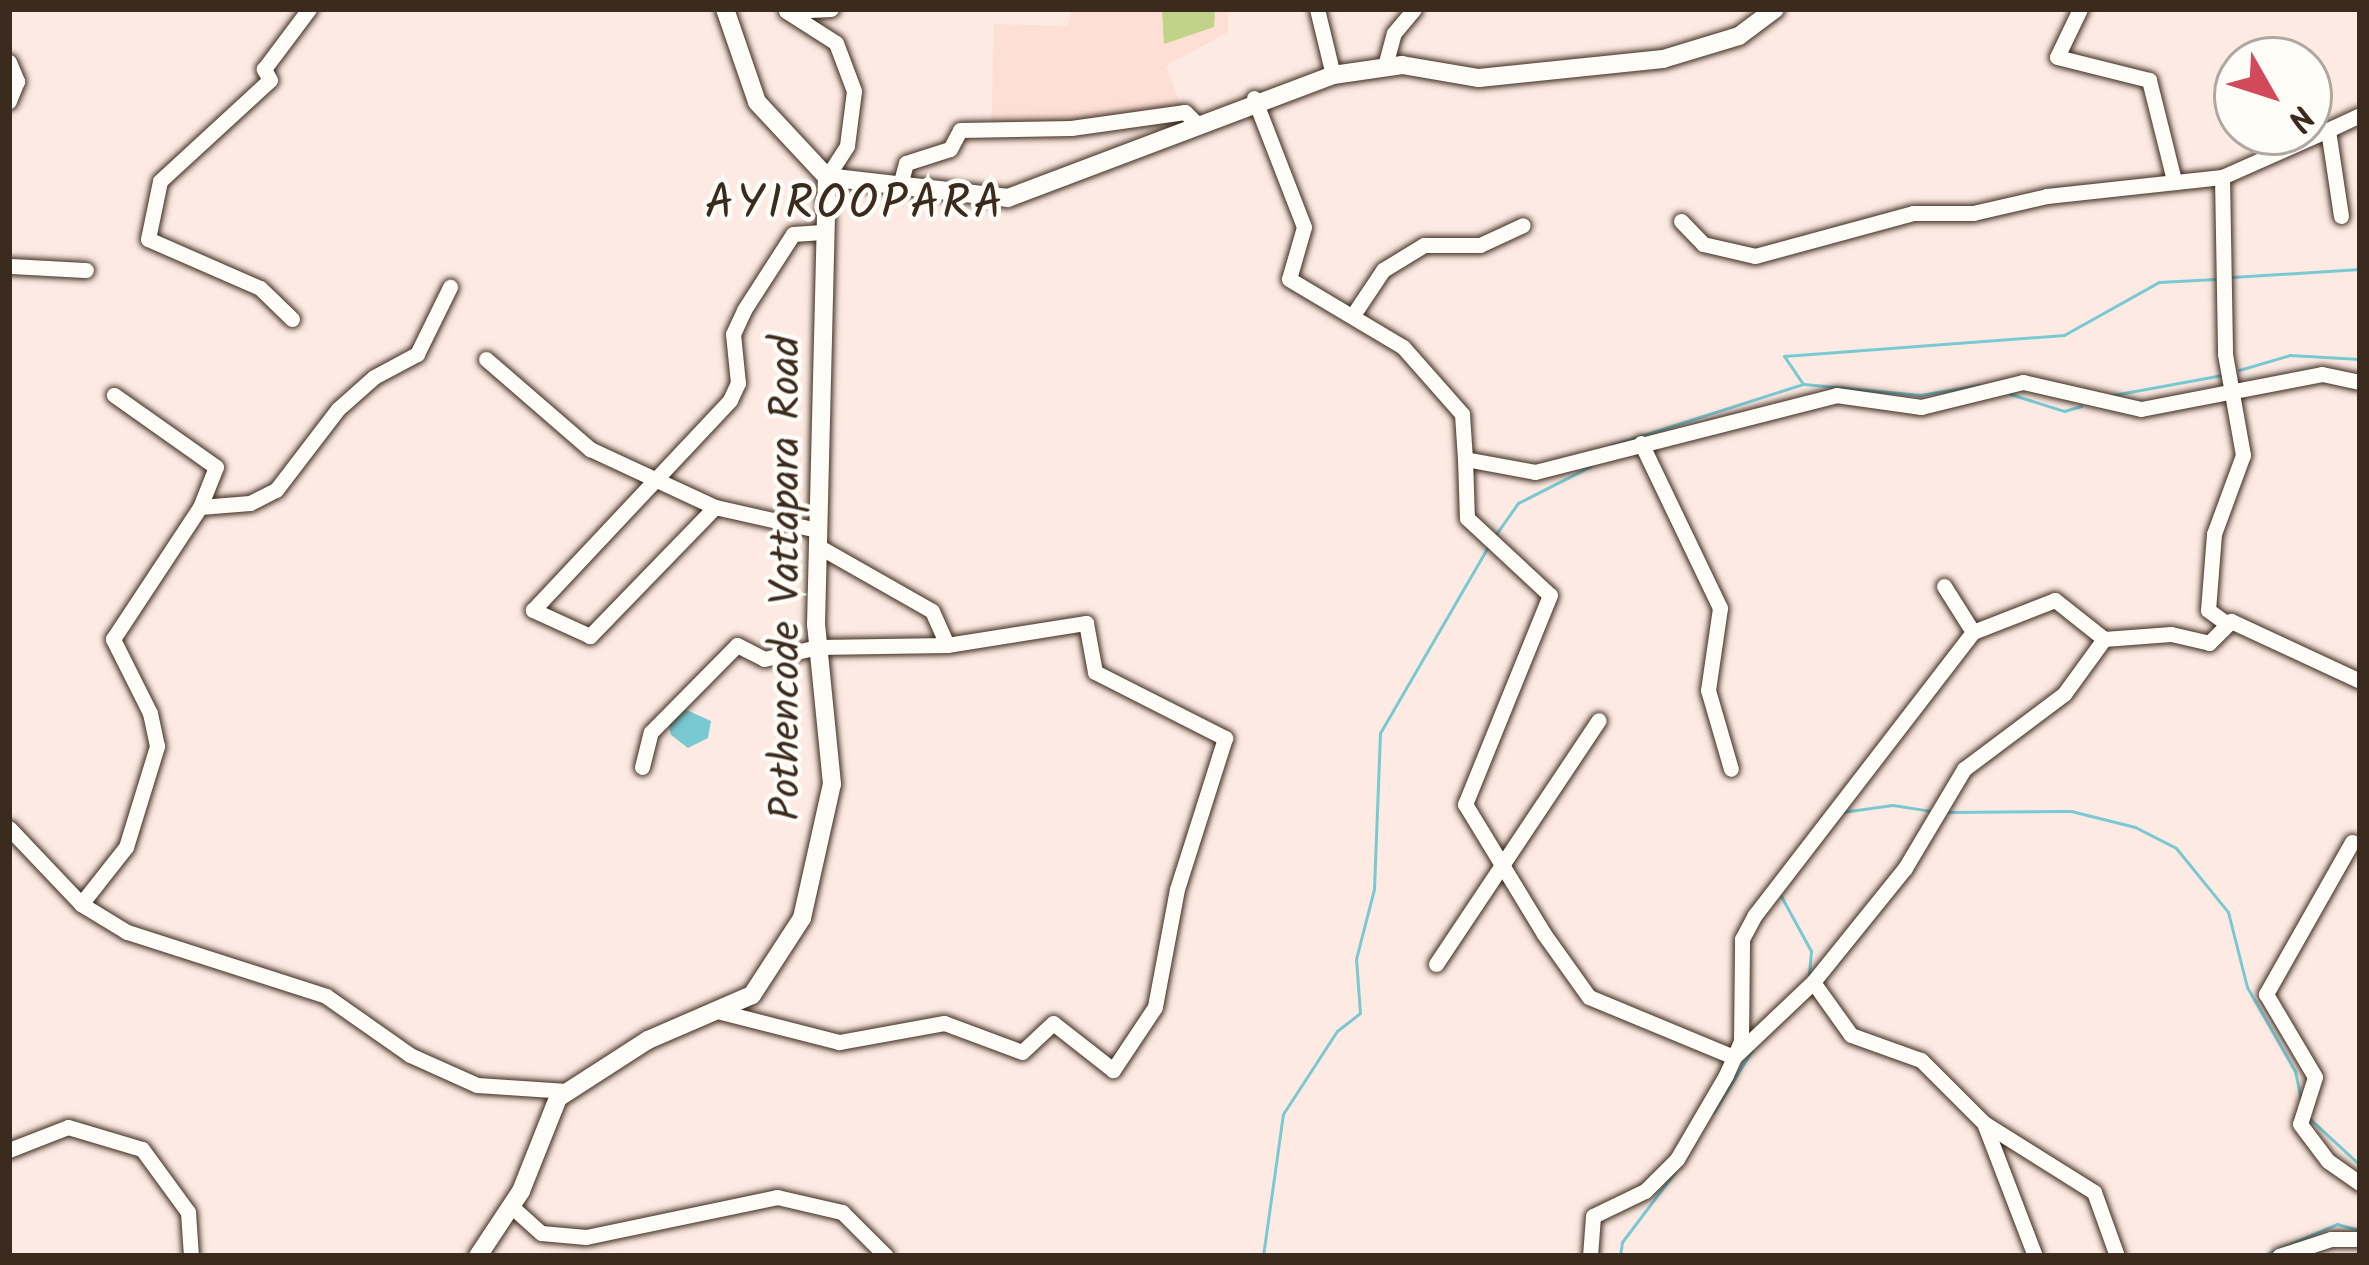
<!DOCTYPE html>
<html>
<head>
<meta charset="utf-8">
<style>
  body { margin:0 }
  #map { position:relative; width:2369px; height:1265px; overflow:hidden; background:#fdebe3; font-family:Kalam,sans-serif }
  div>[style] { position:absolute }
  [style*='--x'] { left:calc(var(--x)*1px); top:calc(var(--y)*1px); width:calc(var(--w)*1px); rotate:calc(var(--a)*1deg) }
  .built>* { inset:0; background:#fddfd5 }
  .green>* { inset:0; background:#c0d388 }
  .water>* { inset:0; background:#79c9d3 }
  .stream>* { height:3px; margin:-1.5px; padding:0 1.5px; transform-origin:1.5px; border-radius:1.5px; background:#79c9d3 }
  .roads { filter:drop-shadow(0 0 3px #3b2a1e) drop-shadow(0 0 3px #3b2a1e) }
  .minor>* { height:15px; margin:-7.5px; padding:0 7.5px; transform-origin:7.5px; border-radius:7.5px; background:#fdfcf7 }
  .major>* { height:18px; margin:-9px; padding:0 9px; transform-origin:9px; border-radius:9px; background:#fdfcf7 }
  span { translate:-50% -50%; white-space:nowrap; text-align:center; line-height:1.15; -webkit-text-stroke:9px #fdfcf7; paint-order:stroke }
  .street-label { font-size:42px; color:#3b2a1e }
  .quarter-label { font-size:48px; color:#3b2a1e; letter-spacing:3px }
  .frame { position:absolute; inset:0; border:12px solid #3b2a1e; pointer-events:none }
  .north { position:absolute; left:2213px; top:36px; width:120px; height:120px; box-sizing:border-box; background:#fdfcf7; border:3px solid #afa8a0; border-radius:50%; rotate:129deg; font-size:33px; font-weight:700; line-height:48px; text-align:center; color:#3b2a1e }
  .north::after { content:''; display:block; margin:auto; width:42px; height:54px; background:#d1495b; clip-path:polygon(50% 0,100% 100%,50% 72%,0 100%) }
</style>
</head>
<body>
<div id="map">
  <div class="built">
    <i style="clip-path:polygon(1073px 9px,1228px 9px,1228px 32px,1166px 66px,1184px 116px,991px 138px,994px 24px,1067px 26px)"></i>
  </div>
  <div class="green">
    <i style="clip-path:polygon(1162px 9px,1215px 9px,1214px 27px,1164px 44px)"></i>
  </div>
  <div class="water">
    <i style="clip-path:polygon(680px 707px,711px 721px,708px 738px,688px 748px,671px 735px,665px 710px)"></i>
  </div>
  <div class="stream">
    <i style="--x:2232;--y:277;--w:128;--a:-3.6"></i>
    <i style="--x:2239;--y:370;--w:53;--a:-16.4"></i>
    <i style="--x:2290;--y:355;--w:70;--a:3.3"></i>
    <i style="--x:1804;--y:384;--w:117;--a:5.4"></i>
    <i style="--x:1920;--y:395;--w:60;--a:-9.6"></i>
    <i style="--x:2010;--y:394;--w:57;--a:17.5"></i>
    <i style="--x:2064;--y:411;--w:18;--a:-16"></i>
    <i style="--x:2113;--y:395;--w:111;--a:-10.4"></i>
    <i style="--x:1612;--y:445;--w:201;--a:-17.7"></i>
    <i style="--x:1803;--y:384;--w:34;--a:-124"></i>
    <i style="--x:1784;--y:356;--w:281;--a:-4.3"></i>
    <i style="--x:2064;--y:335;--w:109;--a:-29.2"></i>
    <i style="--x:2159;--y:282;--w:56;--a:-3.1"></i>
    <i style="--x:1494;--y:537;--w:42;--a:-54.8"></i>
    <i style="--x:1518;--y:503;--w:82;--a:-26.9"></i>
    <i style="--x:1842;--y:812;--w:51;--a:-7.8"></i>
    <i style="--x:1893;--y:805;--w:36;--a:9"></i>
    <i style="--x:1948;--y:812;--w:123;--a:-0.5"></i>
    <i style="--x:2071;--y:811;--w:66;--a:14"></i>
    <i style="--x:2135;--y:827;--w:46;--a:27.1"></i>
    <i style="--x:2176;--y:848;--w:82;--a:50.9"></i>
    <i style="--x:2228;--y:912;--w:77;--a:75.8"></i>
    <i style="--x:2247;--y:987;--w:97;--a:60.3"></i>
    <i style="--x:2295;--y:1071;--w:29;--a:78"></i>
    <i style="--x:1781;--y:896;--w:63;--a:61.4"></i>
    <i style="--x:1811;--y:951;--w:23;--a:95"></i>
    <i style="--x:1713;--y:1113;--w:74;--a:-58.2"></i>
    <i style="--x:2309;--y:1118;--w:69;--a:42.7"></i>
    <i style="--x:2283;--y:1247;--w:59;--a:-23.1"></i>
    <i style="--x:2337;--y:1224;--w:24;--a:15"></i>
    <i style="--x:1263;--y:1256;--w:143;--a:-82"></i>
    <i style="--x:1283;--y:1114;--w:99;--a:-57"></i>
    <i style="--x:1337;--y:1031;--w:29;--a:-38"></i>
    <i style="--x:1360;--y:1013;--w:54;--a:-94.2"></i>
    <i style="--x:1356;--y:959;--w:72;--a:-75.6"></i>
    <i style="--x:1374;--y:889;--w:156;--a:-87.8"></i>
    <i style="--x:1380;--y:733;--w:217;--a:-59.9"></i>
    <i style="--x:1620;--y:1256;--w:14;--a:-82"></i>
    <i style="--x:1622;--y:1242;--w:88;--a:-52.9"></i>
    <i style="--x:2262;--y:1256;--w:13;--a:-23"></i>
  </div>
  <div class="roads">
    <div class="minor">
      <i style="--x:1317;--y:9;--w:68;--a:76.4"></i>
      <i style="--x:2080;--y:9;--w:53;--a:115.6"></i>
      <i style="--x:2057;--y:57;--w:95;--a:14"></i>
      <i style="--x:2149;--y:80;--w:103;--a:76"></i>
      <i style="--x:786;--y:11;--w:59;--a:32.6"></i>
      <i style="--x:836;--y:43;--w:51;--a:69.4"></i>
      <i style="--x:854;--y:91;--w:55;--a:97.3"></i>
      <i style="--x:847;--y:146;--w:37;--a:123"></i>
      <i style="--x:787;--y:11;--w:44;--a:-2.6"></i>
      <i style="--x:9;--y:62;--w:21;--a:67"></i>
      <i style="--x:17;--y:81;--w:22;--a:112"></i>
      <i style="--x:1385;--y:66;--w:34;--a:-75"></i>
      <i style="--x:1394;--y:33;--w:31;--a:-50"></i>
      <i style="--x:1254;--y:98;--w:138;--a:68.8"></i>
      <i style="--x:1304;--y:227;--w:54;--a:106.1"></i>
      <i style="--x:1289;--y:279;--w:133;--a:30.8"></i>
      <i style="--x:1403;--y:347;--w:89;--a:48.6"></i>
      <i style="--x:1462;--y:414;--w:45;--a:86.2"></i>
      <i style="--x:1465;--y:459;--w:71;--a:10.5"></i>
      <i style="--x:1535;--y:472;--w:311;--a:-14.3"></i>
      <i style="--x:1836;--y:395;--w:86;--a:8"></i>
      <i style="--x:1921;--y:407;--w:105;--a:-13.8"></i>
      <i style="--x:2023;--y:382;--w:121;--a:12.9"></i>
      <i style="--x:2141;--y:409;--w:184;--a:-10.9"></i>
      <i style="--x:2322;--y:374;--w:39;--a:12"></i>
      <i style="--x:2328;--y:130;--w:35;--a:-25"></i>
      <i style="--x:2222;--y:177;--w:177;--a:89"></i>
      <i style="--x:2225;--y:354;--w:103;--a:79.9"></i>
      <i style="--x:2243;--y:455;--w:84;--a:110.2"></i>
      <i style="--x:2214;--y:534;--w:76;--a:94.5"></i>
      <i style="--x:2208;--y:610;--w:24;--a:36"></i>
      <i style="--x:899;--y:189;--w:27;--a:-75"></i>
      <i style="--x:906;--y:163;--w:46;--a:-17.7"></i>
      <i style="--x:950;--y:149;--w:21;--a:-62"></i>
      <i style="--x:960;--y:130;--w:111;--a:-1"></i>
      <i style="--x:1071;--y:128;--w:115;--a:-8"></i>
      <i style="--x:1185;--y:112;--w:14;--a:45"></i>
      <i style="--x:1681;--y:221;--w:32;--a:46"></i>
      <i style="--x:1703;--y:244;--w:53;--a:13"></i>
      <i style="--x:1755;--y:256;--w:164;--a:-15.2"></i>
      <i style="--x:1913;--y:213;--w:60;--a:0"></i>
      <i style="--x:1973;--y:213;--w:76;--a:-12.9"></i>
      <i style="--x:2047;--y:196;--w:176;--a:-6.2"></i>
      <i style="--x:2222;--y:177;--w:116;--a:-23.9"></i>
      <i style="--x:2328;--y:130;--w:87;--a:81.4"></i>
      <i style="--x:9;--y:266;--w:77;--a:3"></i>
      <i style="--x:1353;--y:315;--w:54;--a:-56.3"></i>
      <i style="--x:1383;--y:270;--w:48;--a:-31.4"></i>
      <i style="--x:1424;--y:245;--w:56;--a:0"></i>
      <i style="--x:1480;--y:245;--w:47;--a:-24.9"></i>
      <i style="--x:292;--y:319;--w:45;--a:-135.9"></i>
      <i style="--x:260;--y:288;--w:122;--a:-156.4"></i>
      <i style="--x:148;--y:239;--w:59;--a:-78.3"></i>
      <i style="--x:160;--y:181;--w:149;--a:-42.6"></i>
      <i style="--x:270;--y:80;--w:13;--a:-119"></i>
      <i style="--x:264;--y:69;--w:75;--a:-53.1"></i>
      <i style="--x:486;--y:359;--w:138;--a:40.9"></i>
      <i style="--x:590;--y:449;--w:138;--a:24.9"></i>
      <i style="--x:1641;--y:443;--w:183;--a:64.4"></i>
      <i style="--x:1720;--y:608;--w:83;--a:98.3"></i>
      <i style="--x:1708;--y:690;--w:82;--a:73.8"></i>
      <i style="--x:1465;--y:459;--w:59;--a:88.1"></i>
      <i style="--x:1467;--y:518;--w:113;--a:42.9"></i>
      <i style="--x:1550;--y:595;--w:226;--a:112.1"></i>
      <i style="--x:1465;--y:804;--w:152;--a:58.7"></i>
      <i style="--x:1544;--y:934;--w:77;--a:54.5"></i>
      <i style="--x:1589;--y:997;--w:157;--a:22.5"></i>
      <i style="--x:1734;--y:1057;--w:109;--a:-43.5"></i>
      <i style="--x:200;--y:507;--w:50;--a:-4.6"></i>
      <i style="--x:250;--y:503;--w:29;--a:-27"></i>
      <i style="--x:276;--y:490;--w:102;--a:-52.6"></i>
      <i style="--x:338;--y:409;--w:48;--a:-41.6"></i>
      <i style="--x:374;--y:377;--w:49;--a:-28.1"></i>
      <i style="--x:417;--y:354;--w:75;--a:-63.8"></i>
      <i style="--x:817;--y:530;--w:105;--a:-167.3"></i>
      <i style="--x:715;--y:507;--w:180;--a:134.1"></i>
      <i style="--x:590;--y:636;--w:63;--a:-155.5"></i>
      <i style="--x:533;--y:610;--w:288;--a:-46.8"></i>
      <i style="--x:730;--y:400;--w:19;--a:-65"></i>
      <i style="--x:738;--y:383;--w:49;--a:-95.8"></i>
      <i style="--x:733;--y:334;--w:26;--a:-65"></i>
      <i style="--x:744;--y:310;--w:90;--a:-57.2"></i>
      <i style="--x:793;--y:234;--w:29;--a:-4"></i>
      <i style="--x:816;--y:545;--w:133;--a:29.6"></i>
      <i style="--x:932;--y:611;--w:37;--a:66"></i>
      <i style="--x:1944;--y:586;--w:54;--a:57.8"></i>
      <i style="--x:2104;--y:639;--w:68;--a:126"></i>
      <i style="--x:2064;--y:694;--w:125;--a:143.1"></i>
      <i style="--x:1964;--y:769;--w:115;--a:120.8"></i>
      <i style="--x:1905;--y:868;--w:146;--a:128.9"></i>
      <i style="--x:1813;--y:982;--w:65;--a:54.4"></i>
      <i style="--x:1851;--y:1035;--w:74;--a:19.7"></i>
      <i style="--x:1921;--y:1060;--w:89;--a:45"></i>
      <i style="--x:1984;--y:1123;--w:130;--a:32.1"></i>
      <i style="--x:2094;--y:1192;--w:68;--a:70.2"></i>
      <i style="--x:642;--y:767;--w:36;--a:-76"></i>
      <i style="--x:651;--y:732;--w:122;--a:-45.3"></i>
      <i style="--x:737;--y:645;--w:30;--a:27"></i>
      <i style="--x:764;--y:659;--w:55;--a:-12.5"></i>
      <i style="--x:818;--y:647;--w:129;--a:-0.9"></i>
      <i style="--x:947;--y:645;--w:141;--a:-9"></i>
      <i style="--x:1086;--y:623;--w:50;--a:79.6"></i>
      <i style="--x:1095;--y:672;--w:146;--a:26.9"></i>
      <i style="--x:1225;--y:738;--w:158;--a:107.6"></i>
      <i style="--x:1177;--y:889;--w:120;--a:100.6"></i>
      <i style="--x:1155;--y:1007;--w:76;--a:123.7"></i>
      <i style="--x:1113;--y:1070;--w:76;--a:-141.9"></i>
      <i style="--x:1053;--y:1023;--w:42;--a:136.9"></i>
      <i style="--x:1022;--y:1052;--w:83;--a:-159.6"></i>
      <i style="--x:944;--y:1023;--w:107;--a:169.7"></i>
      <i style="--x:839;--y:1042;--w:122;--a:-165.7"></i>
      <i style="--x:9;--y:828;--w:105;--a:46.5"></i>
      <i style="--x:81;--y:904;--w:54;--a:31.3"></i>
      <i style="--x:127;--y:932;--w:209;--a:17.8"></i>
      <i style="--x:326;--y:996;--w:103;--a:35.1"></i>
      <i style="--x:410;--y:1055;--w:73;--a:24.1"></i>
      <i style="--x:477;--y:1085;--w:90;--a:3.8"></i>
      <i style="--x:2352;--y:842;--w:175;--a:119.5"></i>
      <i style="--x:2266;--y:994;--w:96;--a:59.4"></i>
      <i style="--x:2315;--y:1077;--w:49;--a:107.7"></i>
      <i style="--x:2300;--y:1124;--w:46;--a:52.9"></i>
      <i style="--x:2328;--y:1161;--w:39;--a:35"></i>
      <i style="--x:81;--y:904;--w:73;--a:-51.7"></i>
      <i style="--x:126;--y:847;--w:106;--a:-72.9"></i>
      <i style="--x:157;--y:746;--w:34;--a:-102"></i>
      <i style="--x:150;--y:713;--w:83;--a:-116.6"></i>
      <i style="--x:113;--y:639;--w:158;--a:-56.6"></i>
      <i style="--x:200;--y:507;--w:43;--a:-68.2"></i>
      <i style="--x:216;--y:467;--w:125;--a:-144.8"></i>
      <i style="--x:1436;--y:964;--w:293;--a:-56.3"></i>
      <i style="--x:1984;--y:1123;--w:142;--a:69"></i>
      <i style="--x:9;--y:1150;--w:63;--a:-21.3"></i>
      <i style="--x:68;--y:1127;--w:77;--a:16.6"></i>
      <i style="--x:142;--y:1149;--w:78;--a:53.9"></i>
      <i style="--x:188;--y:1212;--w:44;--a:86.1"></i>
      <i style="--x:511;--y:1206;--w:40;--a:42"></i>
      <i style="--x:541;--y:1233;--w:45;--a:5.1"></i>
      <i style="--x:586;--y:1237;--w:195;--a:-11.8"></i>
      <i style="--x:777;--y:1197;--w:67;--a:13"></i>
      <i style="--x:842;--y:1212;--w:62;--a:45"></i>
      <i style="--x:1590;--y:1256;--w:40;--a:-85.7"></i>
      <i style="--x:1593;--y:1216;--w:58;--a:-25.7"></i>
      <i style="--x:1645;--y:1191;--w:45;--a:-45"></i>
      <i style="--x:1677;--y:1159;--w:97;--a:-59.7"></i>
      <i style="--x:1726;--y:1075;--w:36;--a:-66"></i>
      <i style="--x:1741;--y:1042;--w:103;--a:-89.4"></i>
      <i style="--x:1742;--y:939;--w:27;--a:-62"></i>
      <i style="--x:1755;--y:915;--w:357;--a:-52.4"></i>
      <i style="--x:1973;--y:632;--w:88;--a:-21.3"></i>
      <i style="--x:2055;--y:600;--w:63;--a:38.5"></i>
      <i style="--x:2104;--y:639;--w:67;--a:-4.3"></i>
      <i style="--x:2171;--y:634;--w:39;--a:13"></i>
      <i style="--x:2209;--y:643;--w:31;--a:-45"></i>
      <i style="--x:2231;--y:621;--w:142;--a:24.9"></i>
      <i style="--x:2279;--y:1256;--w:55;--a:-18.1"></i>
      <i style="--x:2331;--y:1239;--w:29;--a:0"></i>
    </div>
    <div class="major">
      <i style="--x:725;--y:9;--w:98;--a:71"></i>
      <i style="--x:757;--y:102;--w:103;--a:47"></i>
      <i style="--x:827;--y:177;--w:182;--a:6.6"></i>
      <i style="--x:1008;--y:198;--w:347;--a:-20.7"></i>
      <i style="--x:1333;--y:75;--w:70;--a:-8.2"></i>
      <i style="--x:1402;--y:65;--w:78;--a:9.6"></i>
      <i style="--x:1479;--y:78;--w:185;--a:-5.9"></i>
      <i style="--x:1663;--y:59;--w:79;--a:-16.8"></i>
      <i style="--x:1739;--y:36;--w:45;--a:-36.9"></i>
      <i style="--x:478;--y:1256;--w:78;--a:-56.5"></i>
      <i style="--x:521;--y:1191;--w:100;--a:-68.3"></i>
      <i style="--x:558;--y:1098;--w:107;--a:-32.8"></i>
      <i style="--x:648;--y:1040;--w:113;--a:-23.4"></i>
      <i style="--x:752;--y:995;--w:92;--a:-57"></i>
      <i style="--x:802;--y:918;--w:137;--a:-77.4"></i>
      <i style="--x:832;--y:784;--w:160;--a:-95.7"></i>
      <i style="--x:816;--y:625;--w:448;--a:-88.6"></i>
    </div>
  </div>
  <div class="street-label">
    <span style="left:788px;top:578px;rotate:-90deg">Pothencode Vattapara Road</span>
  </div>
  <div class="quarter-label">
    <span style="left:855px;top:206px">AYIROOPARA</span>
  </div>
  <div class="frame"></div>
  <div class="north">N</div>
</div>
</body>
</html>
